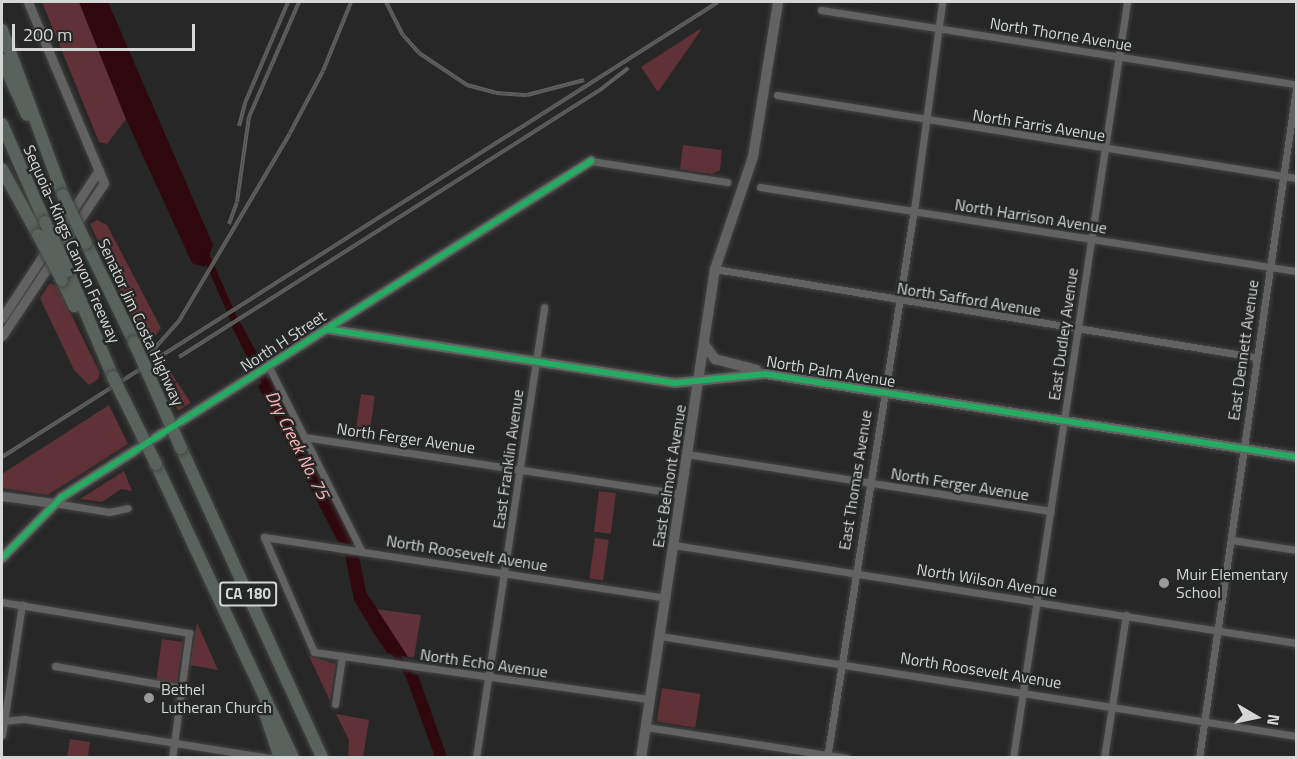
<!DOCTYPE html>
<html>
<head>
<meta charset="utf-8">
<style>
  body { margin:0 }
  #map { position:relative; width:1298px; height:759px; overflow:hidden; background:#262726; font-family:"Titillium Web",sans-serif }
  div>[style] { position:absolute }
  [style*='--x'] { left:calc(var(--x)*1px); top:calc(var(--y)*1px); width:calc(var(--w)*1px); rotate:calc(var(--a)*1deg) }
  .green>* { inset:0; background:#603136; transform-origin:0 0 }
  .water>* { inset:0; background:#2f080e }
  .canal>* { height:7px; margin:-3.5px; padding:0 3.5px; transform-origin:3.5px; border-radius:3.5px; background:#2f080e }
  .roads { filter:drop-shadow(0 0 2px #434443) drop-shadow(0 0 2px #434443) }
  .minor>* { height:7px; margin:-3.5px; padding:0 3.5px; transform-origin:3.5px; border-radius:3.5px; background:#616261 }
  .tertiary>* { height:9px; margin:-4.5px; padding:0 4.5px; transform-origin:4.5px; border-radius:4.5px; background:#616261 }
  .secondary>* { height:10px; margin:-5px; padding:0 5px; transform-origin:5px; border-radius:5px; background:#616261 }
  .motorway>* { height:12px; margin:-6px; padding:0 6px; transform-origin:6px; border-radius:6px; background:#59625d }
  .rail>* { height:4px; margin-top:-2px; transform-origin:0; background:repeating-linear-gradient(90deg,#252826 0 4.5px,#5d5e5d 0 9px); box-sizing:border-box; border-block:2px solid #5d5e5d }
  .bridges { filter:drop-shadow(0 0 2px #434443) drop-shadow(0 0 2px #434443) }
  .motorway-bridge>* { height:12px; margin:-6px; padding:0 6px; transform-origin:6px; border-radius:6px; background:#59625d }
  .cycleway>* { height:6px; margin:-3px; padding:0 3px; transform-origin:3px; border-radius:3px; background:#26ab63 }
  .dots>* { width:16px; height:16px; translate:-50% -50%; box-sizing:border-box; border:3px solid #252826; border-radius:50% }
  span { translate:-50% -50%; white-space:nowrap; text-align:center; line-height:1.15; -webkit-text-stroke:4.5px #252826; paint-order:stroke }
  .shield-label span { padding:2px 4px; background:#252826; border:2px solid; border-radius:4px; -webkit-text-stroke-width:0 }
  .shield-label { font-size:15px; color:#d5d7d6; font-weight:700 }
  .street-label { font-size:16px; color:#d5d7d6 }
  .poi-label { font-size:16px; color:#d5d7d6 }
  .left { translate:0 -50%; text-align:left }
  .water-label { font-size:18px; color:#feb4b7; font-style:italic }
  .frame { position:absolute; inset:0; border:3px solid #d5d7d6; pointer-events:none }
  .north { position:absolute; left:1226px; top:687px; width:60px; height:60px; -webkit-text-stroke:4px #252826; paint-order:stroke; rotate:99deg; font-size:16px; font-weight:700; line-height:24px; text-align:center; color:#d5d7d6 }
  .north::after { content:''; display:block; margin:auto; width:21px; height:27px; background:#d5d7d6; clip-path:polygon(50% 0,100% 100%,50% 72%,0 100%) }
  .scale { position:absolute; left:12px; top:24px; width:183px; height:27px; box-sizing:border-box; border:3px solid #d5d7d6; border-top:0; padding-left:8px; font-size:18px; line-height:21px; white-space:nowrap; color:#d5d7d6; -webkit-text-stroke:4px #252826; paint-order:stroke }
</style>
</head>
<body>
<div id="map">
  <div class="green">
    <i style="clip-path:polygon(42px 2px,79px 2px,126px 119px,107px 144px,99px 142px)"></i>
    <i style="clip-path:polygon(700px 29px,701px 30px,658px 92px,641px 67px)"></i>
    <i style="clip-path:polygon(683px 145px,722px 150px,720px 170px,712px 174px,680px 169px)"></i>
    <i style="clip-path:polygon(97px 220px,107px 225px,161px 328px,149px 344px,144px 342px,90px 224px)"></i>
    <i style="clip-path:polygon(50px 283px,57px 286px,100px 373px,98px 379px,89px 385px,74px 370px,40px 298px)"></i>
    <i style="clip-path:polygon(168px 368px,191px 403px,178px 411px,161px 373px)"></i>
    <i style="left:361px;top:394px;width:14px;height:42px;rotate:8deg"></i>
    <i style="clip-path:polygon(109px 405px,128px 444px,48px 495px,2px 488px,2px 474px)"></i>
    <i style="clip-path:polygon(124px 471px,132px 491px,121px 489px,102px 502px,80px 499px)"></i>
    <i style="left:599px;top:491px;width:17px;height:41px;rotate:7deg"></i>
    <i style="left:595px;top:538px;width:14px;height:41px;rotate:8deg"></i>
    <i style="clip-path:polygon(375px 609px,421px 615px,414px 657px,408px 657px)"></i>
    <i style="clip-path:polygon(197px 623px,218px 670px,190px 665px)"></i>
    <i style="left:162px;top:639px;width:21px;height:46px;rotate:8deg"></i>
    <i style="clip-path:polygon(309px 656px,336px 664px,330px 701px)"></i>
    <i style="left:662px;top:688px;width:39px;height:34px;rotate:9deg"></i>
    <i style="clip-path:polygon(336px 714px,369px 720px,363px 757px,348px 757px,349px 740px)"></i>
    <i style="clip-path:polygon(70px 739px,90px 742px,88px 757px,67px 757px)"></i>
  </div>
  <div class="water">
    <i style="clip-path:polygon(79px 2px,108px 2px,213px 245px,205px 267px,192px 263px,126px 119px)"></i>
    <i style="clip-path:polygon(240px 322px,260px 359px,251px 365px,232px 327px)"></i>
    <i style="clip-path:polygon(270px 378px,354px 543px,352px 545px,338px 542px,258px 386px)"></i>
    <i style="clip-path:polygon(345px 555px,359px 557px,366px 592px,408px 657px,387px 653px,373px 632px,354px 600px)"></i>
    <i style="clip-path:polygon(404px 672px,418px 675px,447px 757px,435px 757px)"></i>
  </div>
  <div class="canal">
    <i style="--x:206;--y:256;--w:82;--a:66.3"></i>
    <i style="--x:251;--y:354;--w:40;--a:63.4"></i>
    <i style="--x:392;--y:648;--w:36;--a:58"></i>
  </div>
  <div class="roads">
    <div class="minor">
      <i style="--x:821;--y:10;--w:481;--a:8.9"></i>
      <i style="--x:777;--y:95;--w:526;--a:9.09"></i>
      <i style="--x:591;--y:161;--w:138;--a:8.8"></i>
      <i style="--x:760;--y:187;--w:543;--a:8.91"></i>
      <i style="--x:715;--y:269;--w:547;--a:9.26"></i>
      <i style="--x:269;--y:367;--w:207;--a:63.3"></i>
      <i style="--x:304;--y:437;--w:381;--a:8.6"></i>
      <i style="--x:687;--y:454;--w:368;--a:8.9"></i>
      <i style="--x:54;--y:503;--w:56;--a:9.3"></i>
      <i style="--x:109;--y:512;--w:19;--a:-12"></i>
      <i style="--x:264;--y:537;--w:125;--a:66.5"></i>
      <i style="--x:314;--y:652;--w:339;--a:8"></i>
      <i style="--x:264;--y:537;--w:407;--a:8.6"></i>
      <i style="--x:1232;--y:540;--w:65;--a:8.9"></i>
      <i style="--x:674;--y:545;--w:630;--a:8.95"></i>
      <i style="--x:2;--y:602;--w:190;--a:9.4"></i>
      <i style="--x:189;--y:633;--w:126;--a:97.7"></i>
      <i style="--x:660;--y:636;--w:644;--a:8.94"></i>
      <i style="--x:55;--y:666;--w:129;--a:9.8"></i>
      <i style="--x:335;--y:704;--w:49;--a:-81.7"></i>
      <i style="--x:2;--y:721;--w:22;--a:-5"></i>
      <i style="--x:24;--y:719;--w:249;--a:9"></i>
      <i style="--x:646;--y:727;--w:203;--a:8.8"></i>
      <i style="--x:2;--y:735;--w:132;--a:-81.3"></i>
      <i style="--x:476;--y:758;--w:456;--a:-81.4"></i>
      <i style="--x:827;--y:758;--w:562;--a:-80.99"></i>
      <i style="--x:915;--y:203;--w:203;--a:-82.3"></i>
      <i style="--x:1013;--y:758;--w:765;--a:-81.42"></i>
      <i style="--x:1104;--y:758;--w:145;--a:-81.3"></i>
      <i style="--x:1199;--y:758;--w:676;--a:-81.75"></i>
    </div>
    <div class="tertiary">
      <i style="--x:2;--y:318;--w:177;--a:-56.8"></i>
      <i style="--x:2;--y:336;--w:184;--a:-56.3"></i>
      <i style="--x:104;--y:183;--w:196;--a:-112.8"></i>
      <i style="--x:2;--y:496;--w:52;--a:7.7"></i>
    </div>
    <div class="secondary">
      <i style="--x:326;--y:329;--w:353;--a:8.8"></i>
      <i style="--x:675;--y:383;--w:90;--a:-5.7"></i>
      <i style="--x:765;--y:374;--w:537;--a:8.88"></i>
      <i style="--x:704;--y:344;--w:19;--a:54"></i>
      <i style="--x:715;--y:359;--w:43;--a:14.7"></i>
      <i style="--x:2;--y:558;--w:86;--a:-45.5"></i>
      <i style="--x:62;--y:497;--w:627;--a:-32.42"></i>
      <i style="--x:641;--y:758;--w:495;--a:-81.4"></i>
      <i style="--x:715;--y:269;--w:118;--a:-71.3"></i>
      <i style="--x:753;--y:157;--w:157;--a:-80.8"></i>
    </div>
    <div class="motorway">
      <i style="--x:2;--y:30;--w:176;--a:69.7"></i>
      <i style="--x:2;--y:60;--w:60;--a:65.6"></i>
      <i style="--x:2;--y:124;--w:107;--a:66.3"></i>
      <i style="--x:2;--y:169;--w:75;--a:61.4"></i>
      <i style="--x:86;--y:243;--w:110;--a:64.1"></i>
      <i style="--x:68;--y:271;--w:115;--a:67"></i>
      <i style="--x:62;--y:280;--w:29;--a:65"></i>
      <i style="--x:181;--y:448;--w:341;--a:65.5"></i>
      <i style="--x:156;--y:464;--w:324;--a:65"></i>
      <i style="--x:264;--y:710;--w:51;--a:71.6"></i>
    </div>
  </div>
  <div class="rail">
    <i style="--x:386;--y:2;--w:37;--a:63"></i>
    <i style="--x:403;--y:35;--w:24;--a:48"></i>
    <i style="--x:419;--y:53;--w:58;--a:33.7"></i>
    <i style="--x:467;--y:85;--w:30;--a:15"></i>
    <i style="--x:496;--y:93;--w:31;--a:4"></i>
    <i style="--x:527;--y:95;--w:59;--a:-14.7"></i>
    <i style="--x:239;--y:126;--w:24;--a:-75"></i>
    <i style="--x:245;--y:103;--w:110;--a:-66.9"></i>
    <i style="--x:229;--y:224;--w:23;--a:-70"></i>
    <i style="--x:237;--y:202;--w:86;--a:-82"></i>
    <i style="--x:249;--y:117;--w:125;--a:-66.5"></i>
    <i style="--x:179;--y:357;--w:499;--a:-32.4"></i>
    <i style="--x:600;--y:90;--w:36;--a:-38"></i>
    <i style="--x:146;--y:358;--w:50;--a:-48.3"></i>
    <i style="--x:179;--y:321;--w:218;--a:-59.4"></i>
    <i style="--x:290;--y:133;--w:70;--a:-62"></i>
    <i style="--x:323;--y:71;--w:74;--a:-67.9"></i>
    <i style="--x:2;--y:457;--w:848;--a:-32.43"></i>
  </div>
  <div class="bridges">
    <div class="motorway-bridge">
      <i style="--x:63;--y:195;--w:53;--a:64.4"></i>
      <i style="--x:45;--y:222;--w:54;--a:64.9"></i>
      <i style="--x:38;--y:235;--w:51;--a:61.9"></i>
      <i style="--x:134;--y:342;--w:116;--a:66.1"></i>
      <i style="--x:113;--y:377;--w:97;--a:63.7"></i>
    </div>
  </div>
  <div class="cycleway">
    <i style="--x:326;--y:329;--w:353;--a:8.8"></i>
    <i style="--x:675;--y:383;--w:90;--a:-5.7"></i>
    <i style="--x:765;--y:374;--w:537;--a:8.88"></i>
    <i style="--x:2;--y:558;--w:86;--a:-45.5"></i>
    <i style="--x:62;--y:497;--w:627;--a:-32.42"></i>
  </div>
  <div class="dots">
    <i style="left:1164px;top:583px;background:#989998"></i>
    <i style="left:149px;top:698px;background:#989998"></i>
  </div>
  <div class="shield-label">
    <span style="left:248px;top:594px">CA 180</span>
  </div>
  <div class="street-label">
    <span style="left:1061px;top:34px;rotate:9deg">North Thorne Avenue</span>
    <span style="left:1039px;top:125px;rotate:9deg">North Farris Avenue</span>
    <span style="left:1031px;top:216px;rotate:9deg">North Harrison Avenue</span>
    <span style="left:72px;top:244px;rotate:66deg">Sequoia–Kings Canyon Freeway</span>
    <span style="left:969px;top:299px;rotate:9deg">North Safford Avenue</span>
    <span style="left:141px;top:322px;rotate:65deg">Senator Jim Costa Highway</span>
    <span style="left:1063px;top:334px;rotate:-82deg">East Dudley Avenue</span>
    <span style="left:283px;top:341px;rotate:-33deg">North H Street</span>
    <span style="left:1243px;top:350px;rotate:-82deg">East Dennett Avenue</span>
    <span style="left:831px;top:371px;rotate:9deg">North Palm Avenue</span>
    <span style="left:406px;top:438px;rotate:8deg">North Ferger Avenue</span>
    <span style="left:508px;top:459px;rotate:-82deg">East Franklin Avenue</span>
    <span style="left:669px;top:476px;rotate:-81deg">East Belmont Avenue</span>
    <span style="left:855px;top:480px;rotate:-81deg">East Thomas Avenue</span>
    <span style="left:960px;top:484px;rotate:9deg">North Ferger Avenue</span>
    <span style="left:467px;top:553px;rotate:9deg">North Roosevelt Avenue</span>
    <span style="left:987px;top:580px;rotate:9deg">North Wilson Avenue</span>
    <span style="left:484px;top:663px;rotate:8deg">North Echo Avenue</span>
    <span style="left:981px;top:670px;rotate:9deg">North Roosevelt Avenue</span>
  </div>
  <div class="poi-label">
    <span class="left" style="left:1176px;top:583px">Muir Elementary<br>School</span>
    <span class="left" style="left:161px;top:698px">Bethel<br>Lutheran Church</span>
  </div>
  <div class="water-label">
    <span style="left:297px;top:445px;rotate:63deg">Dry Creek No. 75</span>
  </div>
  <div class="frame"></div>
  <div class="north">N</div>
  <div class="scale">200 m</div>
</div>
</body>
</html>
